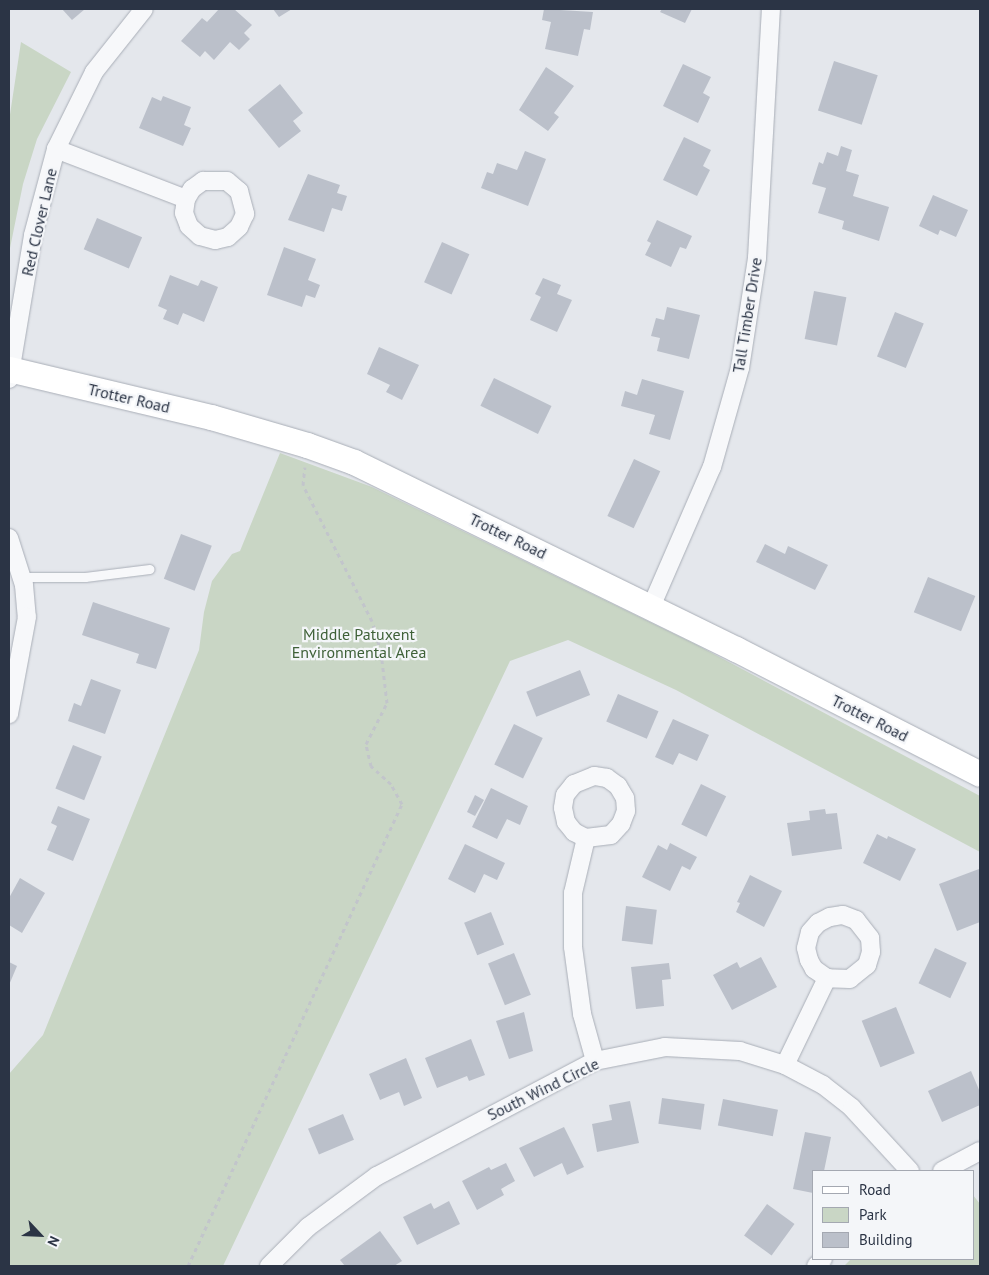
<!DOCTYPE html>
<html>
<head>
<meta charset="utf-8">
<style>
  body { margin:0 }
  #map { position:relative; width:989px; height:1275px; overflow:hidden; background:#e4e7ec; font-family:"PT Sans",sans-serif }
  div>[style] { position:absolute }
  [style*='--x'] { left:calc(var(--x)*1px); top:calc(var(--y)*1px); width:calc(var(--w)*1px); rotate:calc(var(--a)*1deg) }
  .green>* { inset:0; background:#c9d6c5 }
  .building>* { inset:0; background:#bbc0ca; transform-origin:0 0 }
  .path>* { height:3px; margin-top:-1.5px; transform-origin:0; background:repeating-linear-gradient(90deg,#c2c5cb 0 4px,transparent 0 8px) }
  .roads { filter:drop-shadow(0 0 1px #a9aeb7) drop-shadow(0 0 1px #a9aeb7) }
  .lane>* { height:9px; margin:-4.5px; padding:0 4.5px; transform-origin:4.5px; border-radius:4.5px; background:#f7f8fa }
  .street>* { height:18px; margin:-9px; padding:0 9px; transform-origin:9px; border-radius:9px; background:#f7f8fa }
  .secondary>* { height:25px; margin:-12.5px; padding:0 12.5px; transform-origin:12.5px; border-radius:12.5px; background:#fff }
  span { translate:-50% -50%; white-space:nowrap; text-align:center; line-height:1.15; -webkit-text-stroke:4.5px #f4f6f9; paint-order:stroke }
  .street-label { font-size:16px; color:#2b3445 }
  .park-label { font-size:16px; color:#3f6138 }
  .frame { position:absolute; inset:0; border:10px solid #2b3445; pointer-events:none }
  .legend { position:absolute; left:812px; top:1170px; width:162px; height:90px; box-sizing:border-box; background:#f4f6f9; border:1px solid #a4a8b1; margin:0; padding:6px 9px; list-style:none; font-size:15px; color:#2b3445 }
  .legend li { display:flex; align-items:center; gap:10px; height:25px }
  .legend b { width:25px; border:1px solid #a4a8b1 }
  .north { position:absolute; left:15px; top:1210px; width:50px; height:50px; -webkit-text-stroke:4px #f4f6f9; paint-order:stroke; rotate:115deg; font-size:14px; font-weight:700; line-height:20px; text-align:center; color:#2b3445 }
  .north::after { content:''; display:block; margin:auto; width:18px; height:22px; background:#2b3445; clip-path:polygon(50% 0,100% 100%,50% 72%,0 100%) }
</style>
</head>
<body>
<div id="map">
  <div class="green">
    <i style="clip-path:polygon(21px 42px,71px 72px,37px 139px,23px 184px,9px 253px,9px 121px)"></i>
    <i style="clip-path:polygon(280px 453px,372px 487px,697px 645px,980px 796px,980px 852px,676px 690px,568px 640px,510px 661px,223px 1266px,9px 1266px,9px 1074px,43px 1035px,199px 650px,204px 612px,212px 581px,232px 554px,240px 551px)"></i>
    <i style="clip-path:polygon(973px 1195px,980px 1204px,980px 1266px,844px 1266px,851px 1259px,973px 1259px)"></i>
  </div>
  <div class="building">
    <i style="clip-path:polygon(62px 9px,85px 9px,72px 20px)"></i>
    <i style="clip-path:polygon(219px 9px,234px 9px,252px 25px,244px 33px,250px 39px,239px 50px,230px 42px,214px 60px,205px 51px,200px 57px,181px 41px,202px 18px,207px 22px)"></i>
    <i style="clip-path:polygon(273px 9px,292px 9px,279px 17px)"></i>
    <i style="clip-path:polygon(544px 9px,593px 12px,590px 30px,584px 29px,578px 56px,545px 49px,551px 22px,542px 20px)"></i>
    <i style="clip-path:polygon(662px 9px,692px 9px,685px 23px,660px 12px)"></i>
    <i style="left:834px;top:61px;width:46px;height:52px;rotate:18deg"></i>
    <i style="clip-path:polygon(683px 64px,711px 77px,703px 93px,710px 97px,698px 123px,663px 106px)"></i>
    <i style="clip-path:polygon(546px 67px,574px 86px,554px 113px,559px 117px,548px 131px,519px 110px)"></i>
    <i style="clip-path:polygon(280px 84px,303px 113px,293px 121px,301px 131px,279px 148px,248px 110px)"></i>
    <i style="clip-path:polygon(163px 96px,191px 107px,184px 125px,191px 128px,183px 146px,139px 128px,152px 97px,161px 101px)"></i>
    <i style="clip-path:polygon(684px 137px,711px 150px,703px 166px,710px 170px,697px 196px,663px 180px)"></i>
    <i style="clip-path:polygon(841px 146px,852px 150px,846px 171px,859px 175px,853px 196px,889px 207px,879px 241px,842px 229px,844px 221px,818px 213px,826px 188px,812px 184px,819px 162px,823px 164px,827px 152px,838px 156px)"></i>
    <i style="clip-path:polygon(525px 151px,546px 159px,528px 206px,481px 188px,487px 172px,493px 174px,497px 163px,517px 170px)"></i>
    <i style="clip-path:polygon(308px 174px,340px 185px,337px 193px,347px 196px,342px 211px,332px 208px,324px 232px,288px 220px)"></i>
    <i style="clip-path:polygon(933px 195px,968px 210px,956px 237px,940px 230px,938px 235px,919px 226px)"></i>
    <i style="left:97px;top:218px;width:49px;height:34px;rotate:23deg"></i>
    <i style="clip-path:polygon(657px 220px,692px 236px,686px 249px,680px 247px,671px 267px,645px 255px,651px 243px,647px 241px)"></i>
    <i style="left:442px;top:242px;width:30px;height:44px;rotate:24deg"></i>
    <i style="clip-path:polygon(284px 247px,316px 259px,308px 280px,320px 285px,315px 298px,306px 295px,302px 307px,267px 295px)"></i>
    <i style="clip-path:polygon(170px 275px,198px 286px,201px 280px,218px 287px,204px 322px,183px 313px,178px 325px,163px 319px,167px 310px,158px 306px)"></i>
    <i style="clip-path:polygon(543px 278px,561px 285px,557px 294px,572px 300px,557px 332px,530px 320px,541px 297px,535px 294px)"></i>
    <i style="left:814px;top:291px;width:33px;height:49px;rotate:11deg"></i>
    <i style="clip-path:polygon(667px 307px,700px 315px,689px 359px,657px 351px,660px 338px,651px 336px,656px 318px,664px 320px)"></i>
    <i style="left:895px;top:312px;width:31px;height:48px;rotate:22deg"></i>
    <i style="clip-path:polygon(379px 347px,419px 365px,402px 400px,386px 392px,390px 385px,367px 374px)"></i>
    <i style="left:494px;top:378px;width:64px;height:31px;rotate:26deg"></i>
    <i style="clip-path:polygon(642px 379px,684px 391px,670px 440px,649px 434px,655px 415px,621px 406px,625px 391px,637px 395px)"></i>
    <i style="left:634px;top:459px;width:29px;height:63px;rotate:25deg"></i>
    <i style="left:181px;top:534px;width:33px;height:48px;rotate:21deg"></i>
    <i style="clip-path:polygon(765px 544px,785px 554px,788px 546px,828px 565px,815px 590px,756px 562px)"></i>
    <i style="left:928px;top:577px;width:51px;height:38px;rotate:22deg"></i>
    <i style="clip-path:polygon(93px 602px,170px 628px,156px 669px,136px 663px,139px 654px,82px 635px)"></i>
    <i style="left:580px;top:670px;width:27px;height:58px;rotate:68deg"></i>
    <i style="clip-path:polygon(91px 679px,121px 690px,105px 734px,68px 721px,74px 703px,81px 706px)"></i>
    <i style="left:618px;top:694px;width:44px;height:30px;rotate:23deg"></i>
    <i style="clip-path:polygon(673px 719px,709px 735px,697px 761px,679px 753px,673px 765px,655px 757px)"></i>
    <i style="left:514px;top:724px;width:32px;height:45px;rotate:26deg"></i>
    <i style="left:73px;top:745px;width:31px;height:47px;rotate:22deg"></i>
    <i style="left:701px;top:784px;width:28px;height:45px;rotate:26deg"></i>
    <i style="clip-path:polygon(491px 788px,528px 806px,520px 825px,507px 819px,497px 839px,472px 827px)"></i>
    <i style="clip-path:polygon(475px 795px,484px 800px,475px 816px,467px 812px)"></i>
    <i style="clip-path:polygon(58px 806px,90px 819px,73px 861px,47px 850px,57px 826px,51px 823px)"></i>
    <i style="clip-path:polygon(825px 809px,826px 814px,837px 813px,842px 849px,792px 856px,787px 823px,810px 820px,809px 811px)"></i>
    <i style="clip-path:polygon(877px 834px,887px 839px,888px 836px,916px 849px,900px 881px,863px 863px)"></i>
    <i style="clip-path:polygon(670px 843px,697px 857px,690px 870px,682px 866px,670px 891px,642px 877px,658px 845px,667px 850px)"></i>
    <i style="clip-path:polygon(465px 844px,505px 863px,497px 880px,484px 874px,475px 893px,448px 879px)"></i>
    <i style="clip-path:polygon(979px 869px,980px 922px,957px 931px,939px 884px)"></i>
    <i style="clip-path:polygon(750px 875px,782px 891px,764px 927px,736px 912px,740px 903px,737px 902px)"></i>
    <i style="clip-path:polygon(20px 878px,45px 893px,22px 933px,9px 925px,9px 898px)"></i>
    <i style="left:626px;top:906px;width:31px;height:35px;rotate:7deg"></i>
    <i style="left:491px;top:912px;width:35px;height:29px;rotate:68deg"></i>
    <i style="left:935px;top:948px;width:35px;height:39px;rotate:25deg"></i>
    <i style="left:514px;top:953px;width:45px;height:28px;rotate:68deg"></i>
    <i style="clip-path:polygon(761px 957px,777px 987px,732px 1010px,713px 975px,737px 962px,740px 968px)"></i>
    <i style="clip-path:polygon(9px 962px,17px 966px,9px 985px)"></i>
    <i style="clip-path:polygon(669px 963px,671px 979px,662px 980px,664px 1006px,636px 1009px,631px 967px)"></i>
    <i style="left:896px;top:1007px;width:50px;height:37px;rotate:68deg"></i>
    <i style="clip-path:polygon(524px 1012px,533px 1051px,509px 1059px,496px 1021px)"></i>
    <i style="clip-path:polygon(471px 1039px,485px 1075px,469px 1081px,467px 1076px,437px 1088px,425px 1058px)"></i>
    <i style="clip-path:polygon(406px 1058px,422px 1098px,404px 1106px,399px 1092px,380px 1100px,369px 1074px)"></i>
    <i style="clip-path:polygon(971px 1071px,980px 1092px,980px 1105px,942px 1122px,928px 1091px)"></i>
    <i style="left:662px;top:1098px;width:43px;height:26px;rotate:8deg"></i>
    <i style="left:723px;top:1099px;width:56px;height:27px;rotate:11deg"></i>
    <i style="clip-path:polygon(630px 1101px,639px 1143px,597px 1152px,592px 1124px,612px 1120px,609px 1105px)"></i>
    <i style="left:343px;top:1114px;width:28px;height:38px;rotate:67deg"></i>
    <i style="clip-path:polygon(564px 1127px,584px 1167px,567px 1175px,562px 1163px,534px 1177px,519px 1148px)"></i>
    <i style="clip-path:polygon(805px 1132px,831px 1137px,824px 1171px,813px 1171px,813px 1193px,793px 1189px)"></i>
    <i style="clip-path:polygon(506px 1163px,515px 1181px,501px 1189px,504px 1195px,477px 1210px,462px 1181px,489px 1167px,491px 1170px)"></i>
    <i style="clip-path:polygon(449px 1201px,460px 1224px,417px 1245px,403px 1217px,431px 1203px,434px 1209px)"></i>
    <i style="left:767px;top:1204px;width:34px;height:39px;rotate:36deg"></i>
    <i style="clip-path:polygon(380px 1231px,402px 1261px,394px 1266px,345px 1266px,340px 1260px)"></i>
  </div>
  <div class="path">
    <i style="--x:188;--y:1266;--w:509;--a:-65.15"></i>
    <i style="--x:402;--y:804;--w:23;--a:-119"></i>
    <i style="--x:391;--y:784;--w:27;--a:-138"></i>
    <i style="--x:371;--y:766;--w:23;--a:-103"></i>
    <i style="--x:366;--y:744;--w:46;--a:-62.9"></i>
    <i style="--x:387;--y:703;--w:51;--a:-96.7"></i>
    <i style="--x:381;--y:652;--w:32;--a:-106"></i>
    <i style="--x:372;--y:621;--w:153;--a:-116.9"></i>
    <i style="--x:303;--y:485;--w:18;--a:-84"></i>
  </div>
  <div class="roads">
    <div class="lane">
      <i style="--x:22;--y:577;--w:63;--a:0"></i>
      <i style="--x:85;--y:577;--w:65;--a:-7"></i>
    </div>
    <div class="street">
      <i style="--x:56;--y:149;--w:139;--a:21"></i>
      <i style="--x:186;--y:199;--w:12;--a:-59"></i>
      <i style="--x:192;--y:189;--w:14;--a:-36"></i>
      <i style="--x:203;--y:181;--w:24;--a:0"></i>
      <i style="--x:227;--y:181;--w:16;--a:40"></i>
      <i style="--x:239;--y:191;--w:24;--a:75"></i>
      <i style="--x:245;--y:214;--w:14;--a:115"></i>
      <i style="--x:239;--y:227;--w:15;--a:138"></i>
      <i style="--x:228;--y:237;--w:13;--a:167"></i>
      <i style="--x:215;--y:240;--w:16;--a:-165"></i>
      <i style="--x:200;--y:236;--w:15;--a:-138"></i>
      <i style="--x:189;--y:226;--w:14;--a:-111"></i>
      <i style="--x:184;--y:213;--w:14;--a:-82"></i>
      <i style="--x:9;--y:379;--w:146;--a:-80.5"></i>
      <i style="--x:33;--y:235;--w:89;--a:-75"></i>
      <i style="--x:56;--y:149;--w:86;--a:-63.7"></i>
      <i style="--x:94;--y:72;--w:80;--a:-51.6"></i>
      <i style="--x:9;--y:538;--w:49;--a:72.3"></i>
      <i style="--x:24;--y:585;--w:32;--a:85"></i>
      <i style="--x:27;--y:617;--w:99;--a:100.5"></i>
      <i style="--x:651;--y:607;--w:153;--a:-66.5"></i>
      <i style="--x:712;--y:467;--w:103;--a:-74.2"></i>
      <i style="--x:740;--y:368;--w:111;--a:-81.2"></i>
      <i style="--x:757;--y:258;--w:249;--a:-86.8"></i>
      <i style="--x:586;--y:838;--w:25;--a:-7"></i>
      <i style="--x:611;--y:835;--w:15;--a:-48"></i>
      <i style="--x:621;--y:824;--w:14;--a:-69"></i>
      <i style="--x:626;--y:811;--w:13;--a:-94"></i>
      <i style="--x:625;--y:798;--w:14;--a:-120"></i>
      <i style="--x:618;--y:786;--w:14;--a:-144"></i>
      <i style="--x:607;--y:778;--w:13;--a:-171"></i>
      <i style="--x:594;--y:776;--w:22;--a:158"></i>
      <i style="--x:574;--y:784;--w:14;--a:129"></i>
      <i style="--x:565;--y:795;--w:13;--a:99"></i>
      <i style="--x:563;--y:808;--w:14;--a:78"></i>
      <i style="--x:566;--y:822;--w:13;--a:51"></i>
      <i style="--x:574;--y:832;--w:13;--a:27"></i>
      <i style="--x:586;--y:838;--w:57;--a:103.3"></i>
      <i style="--x:573;--y:893;--w:54;--a:90"></i>
      <i style="--x:573;--y:947;--w:68;--a:82.3"></i>
      <i style="--x:582;--y:1014;--w:49;--a:74.5"></i>
      <i style="--x:785;--y:1065;--w:97;--a:-64.2"></i>
      <i style="--x:827;--y:978;--w:16;--a:-145"></i>
      <i style="--x:814;--y:969;--w:10;--a:-119"></i>
      <i style="--x:809;--y:960;--w:12;--a:-104"></i>
      <i style="--x:806;--y:948;--w:16;--a:-76"></i>
      <i style="--x:810;--y:932;--w:12;--a:-48"></i>
      <i style="--x:818;--y:923;--w:13;--a:-27"></i>
      <i style="--x:830;--y:917;--w:13;--a:-9"></i>
      <i style="--x:843;--y:915;--w:14;--a:21"></i>
      <i style="--x:856;--y:920;--w:23;--a:52"></i>
      <i style="--x:870;--y:938;--w:14;--a:86"></i>
      <i style="--x:871;--y:952;--w:14;--a:107"></i>
      <i style="--x:867;--y:965;--w:22;--a:141"></i>
      <i style="--x:850;--y:979;--w:23;--a:-178"></i>
      <i style="--x:942;--y:1171;--w:43;--a:-27.8"></i>
      <i style="--x:269;--y:1266;--w:55;--a:-45"></i>
      <i style="--x:308;--y:1227;--w:86;--a:-36.5"></i>
      <i style="--x:377;--y:1176;--w:246;--a:-27.8"></i>
      <i style="--x:595;--y:1061;--w:71;--a:-11.3"></i>
      <i style="--x:665;--y:1047;--w:75;--a:3.1"></i>
      <i style="--x:740;--y:1051;--w:47;--a:17.3"></i>
      <i style="--x:785;--y:1065;--w:43;--a:27.8"></i>
      <i style="--x:823;--y:1085;--w:37;--a:38"></i>
      <i style="--x:852;--y:1108;--w:86;--a:47.4"></i>
      <i style="--x:816;--y:1266;--w:10;--a:-45"></i>
    </div>
    <div class="secondary">
      <i style="--x:9;--y:369;--w:208;--a:13.4"></i>
      <i style="--x:211;--y:417;--w:100;--a:16.3"></i>
      <i style="--x:307;--y:445;--w:50;--a:19.9"></i>
      <i style="--x:354;--y:462;--w:425;--a:26.1"></i>
      <i style="--x:736;--y:649;--w:274;--a:27.1"></i>
    </div>
  </div>
  <div class="street-label">
    <span style="left:39px;top:222px;rotate:-77deg">Red Clover Lane</span>
    <span style="left:747px;top:315px;rotate:-81deg">Tall Timber Drive</span>
    <span style="left:129px;top:398px;rotate:13deg">Trotter Road</span>
    <span style="left:508px;top:536px;rotate:26deg">Trotter Road</span>
    <span style="left:870px;top:718px;rotate:27deg">Trotter Road</span>
    <span style="left:543px;top:1089px;rotate:-26deg">South Wind Circle</span>
  </div>
  <div class="park-label">
    <span style="left:359px;top:643px">Middle Patuxent<br>Environmental Area</span>
  </div>
  <div class="frame"></div>
  <ul class="legend">
  <li><b style="height:6px;background:#fff"></b>Road</li>
  <li><b style="height:14px;background:#c9d6c5"></b>Park</li>
  <li><b style="height:14px;background:#bbc0ca"></b>Building</li>
  </ul>
  <div class="north">N</div>
</div>
</body>
</html>
